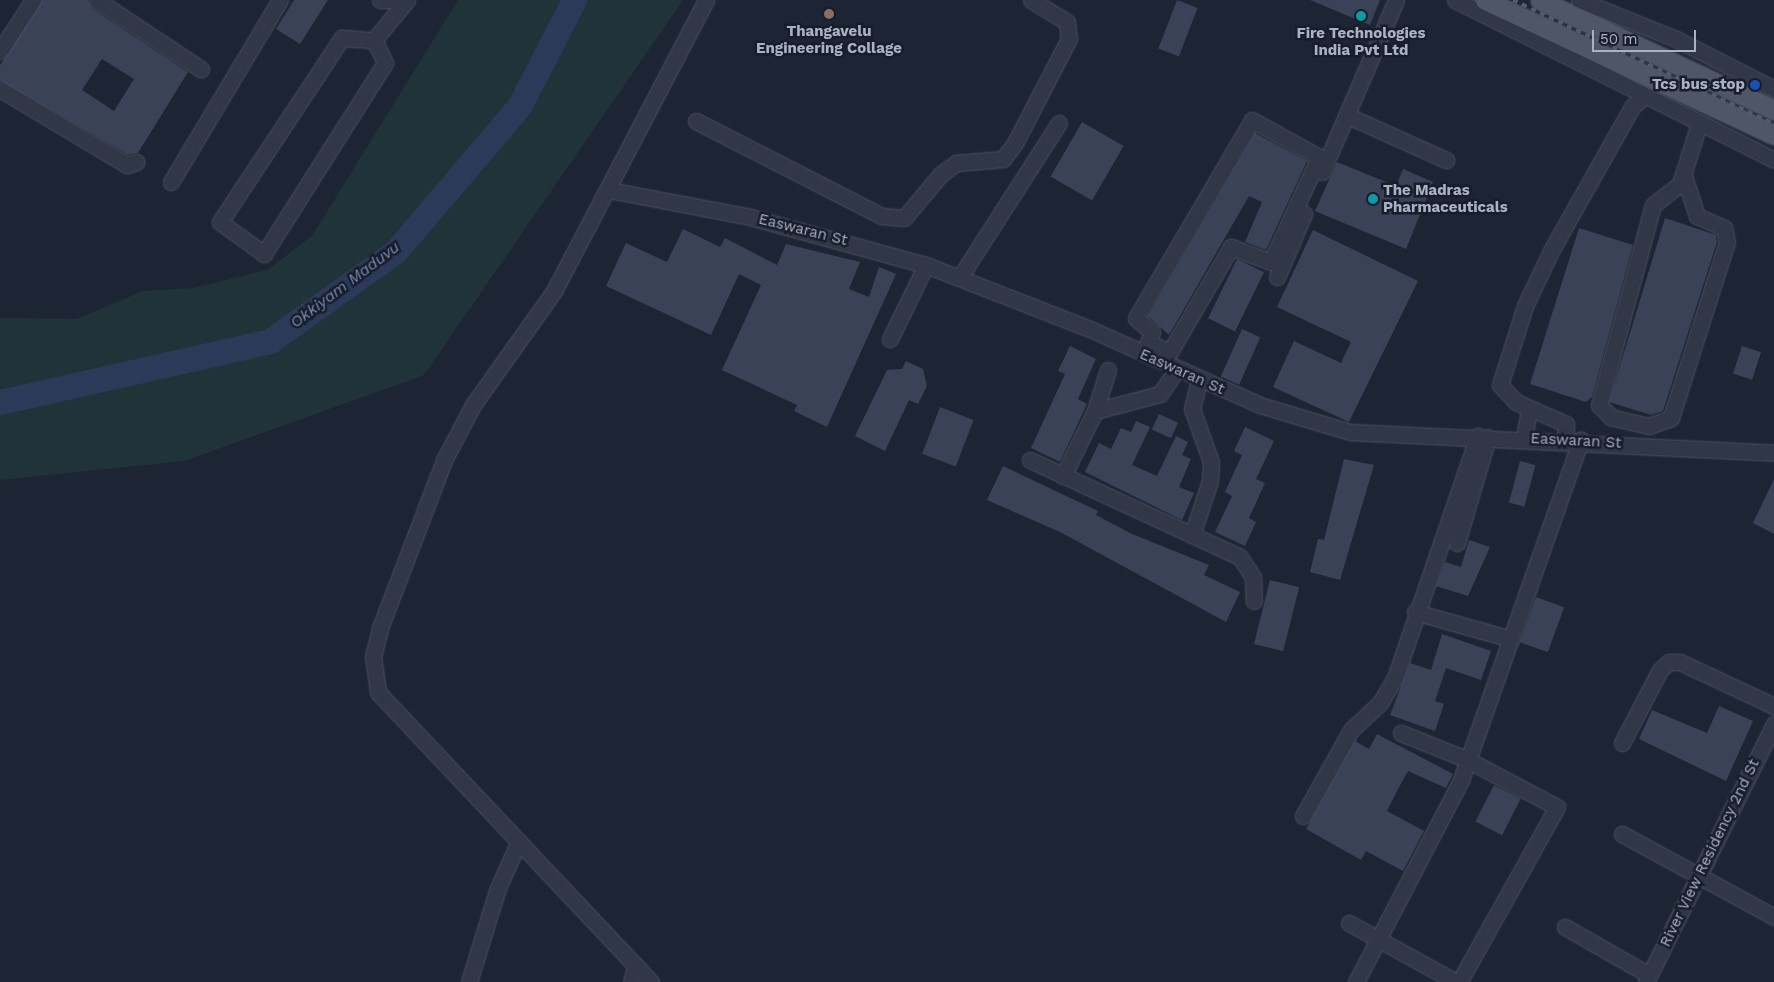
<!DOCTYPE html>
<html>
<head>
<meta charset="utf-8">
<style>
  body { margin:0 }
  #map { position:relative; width:1774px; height:982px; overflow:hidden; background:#1d2535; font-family:"Work Sans",sans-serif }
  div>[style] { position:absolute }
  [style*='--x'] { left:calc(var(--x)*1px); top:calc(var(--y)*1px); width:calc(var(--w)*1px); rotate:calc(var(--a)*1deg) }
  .green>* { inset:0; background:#203338 }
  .river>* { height:25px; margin:-12.5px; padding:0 12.5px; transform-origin:12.5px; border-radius:12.5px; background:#2c3a5a }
  .building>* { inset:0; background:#394257; transform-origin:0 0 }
  .roads { filter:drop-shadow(0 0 1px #4b5261) drop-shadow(0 0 1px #4b5261) }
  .minor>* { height:15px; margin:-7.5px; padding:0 7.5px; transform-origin:7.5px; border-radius:7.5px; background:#313746 }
  .major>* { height:19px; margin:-9.5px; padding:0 9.5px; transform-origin:9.5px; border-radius:9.5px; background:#4e5667 }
  .rail>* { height:4px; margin-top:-2px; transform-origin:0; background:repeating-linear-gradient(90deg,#525b6e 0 5px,transparent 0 10px) }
  .dots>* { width:14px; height:14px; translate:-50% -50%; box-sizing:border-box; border:2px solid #171d2a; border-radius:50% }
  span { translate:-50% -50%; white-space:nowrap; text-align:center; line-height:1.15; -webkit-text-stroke:5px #171d2a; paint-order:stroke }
  .poi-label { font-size:15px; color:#aab1c4; font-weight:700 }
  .right { translate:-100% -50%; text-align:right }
  .left { translate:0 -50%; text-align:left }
  .street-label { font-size:15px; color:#aab1c4 }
  .water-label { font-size:16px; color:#788bb2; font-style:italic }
  .scale { position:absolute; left:1592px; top:30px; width:104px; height:22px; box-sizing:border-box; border:2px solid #aab1c4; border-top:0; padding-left:6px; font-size:15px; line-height:18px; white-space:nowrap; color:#aab1c4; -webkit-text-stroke:4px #171d2a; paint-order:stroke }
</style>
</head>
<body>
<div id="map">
  <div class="green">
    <i style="clip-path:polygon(458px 0,683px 0,424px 375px,184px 461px,0 480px,0 318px,77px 319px,143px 291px,194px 288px,267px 270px,312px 236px)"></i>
  </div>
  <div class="river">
    <i style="--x:0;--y:402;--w:277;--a:-12.7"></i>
    <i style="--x:270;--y:341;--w:153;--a:-35.5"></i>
    <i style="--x:395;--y:252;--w:193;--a:-49.6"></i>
    <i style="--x:520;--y:105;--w:118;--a:-62.8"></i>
  </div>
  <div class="building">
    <i style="clip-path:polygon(evenodd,42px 0,88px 0,92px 8px,188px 72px,138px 153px,128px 155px,0 80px,0 65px,42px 0,102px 59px,134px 79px,114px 111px,82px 90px,102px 59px)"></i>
    <i style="clip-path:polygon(294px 0,328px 0,300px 44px,276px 29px)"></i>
    <i style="left:1177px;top:0;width:22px;height:52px;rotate:21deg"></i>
    <i style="clip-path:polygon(1310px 0,1380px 0,1370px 25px)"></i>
    <i style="left:1082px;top:122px;width:48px;height:63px;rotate:30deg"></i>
    <i style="clip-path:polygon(1255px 133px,1307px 161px,1266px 250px,1245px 242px,1262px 202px,1249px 196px,1169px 335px,1148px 316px)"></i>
    <i style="clip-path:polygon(1337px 162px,1396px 186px,1403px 169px,1433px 182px,1406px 249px,1315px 211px)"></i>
    <i style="clip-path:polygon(1665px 218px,1716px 235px,1717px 242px,1663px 411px,1651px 415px,1609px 402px)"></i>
    <i style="clip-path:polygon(1579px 228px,1633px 245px,1592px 397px,1586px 402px,1530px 384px)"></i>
    <i style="clip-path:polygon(683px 229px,720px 247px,725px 238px,777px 265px,786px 244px,860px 262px,849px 289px,869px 297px,879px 267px,896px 274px,827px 427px,794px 411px,797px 405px,722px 370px,761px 285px,739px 274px,711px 335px,606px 286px,626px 243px,667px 262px)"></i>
    <i style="clip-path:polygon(1313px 230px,1418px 281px,1349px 422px,1273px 387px,1294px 341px,1341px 363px,1351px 342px,1277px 307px)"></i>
    <i style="left:1237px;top:259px;width:30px;height:66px;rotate:26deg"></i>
    <i style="left:1242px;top:329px;width:20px;height:52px;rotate:24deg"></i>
    <i style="clip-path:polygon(1070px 346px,1096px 359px,1078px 399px,1087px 404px,1060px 462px,1031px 448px,1065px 374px,1058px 371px)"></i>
    <i style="left:1742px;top:346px;width:20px;height:29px;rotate:18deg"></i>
    <i style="clip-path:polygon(906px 361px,923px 369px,927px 386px,918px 404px,909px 400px,885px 451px,855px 436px,887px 370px,902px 369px)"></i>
    <i style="left:940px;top:407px;width:36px;height:50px;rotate:21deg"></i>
    <i style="left:1159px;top:414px;width:21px;height:17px;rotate:25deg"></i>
    <i style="clip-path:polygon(1136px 421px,1150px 427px,1132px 465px,1157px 476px,1176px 436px,1188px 442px,1182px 455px,1191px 459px,1179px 487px,1194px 493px,1182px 520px,1085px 472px,1099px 443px,1111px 449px,1121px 428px,1131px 432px)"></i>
    <i style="clip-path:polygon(1245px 427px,1274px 441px,1256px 479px,1265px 483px,1249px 518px,1256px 522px,1245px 546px,1215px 532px,1232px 496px,1225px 492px,1242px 455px,1234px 451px)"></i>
    <i style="clip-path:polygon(1344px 459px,1374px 465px,1340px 580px,1310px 572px,1318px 539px,1324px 540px)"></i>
    <i style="left:1520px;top:461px;width:16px;height:43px;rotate:15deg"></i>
    <i style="clip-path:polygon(1003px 466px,1098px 511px,1096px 515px,1132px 534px,1209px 565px,1204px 575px,1240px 592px,1226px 622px,1062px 533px,987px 500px)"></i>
    <i style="clip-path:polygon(1774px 479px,1774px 534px,1753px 523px)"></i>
    <i style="clip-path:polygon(1469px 540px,1490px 547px,1468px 596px,1436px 586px,1445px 562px,1461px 567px)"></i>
    <i style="left:1270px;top:580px;width:30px;height:66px;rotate:14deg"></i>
    <i style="left:1536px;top:597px;width:30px;height:48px;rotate:20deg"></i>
    <i style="clip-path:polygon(1442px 634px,1491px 651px,1481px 680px,1446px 668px,1435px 701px,1444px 704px,1435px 731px,1390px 715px,1410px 663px,1431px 670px)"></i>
    <i style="clip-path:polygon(1719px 706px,1753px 721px,1726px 781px,1639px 739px,1652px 710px,1707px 733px)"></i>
    <i style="clip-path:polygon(1377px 734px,1453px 774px,1446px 788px,1408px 771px,1398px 789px,1387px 811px,1424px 831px,1403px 871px,1366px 851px,1361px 860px,1306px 829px,1355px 741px,1369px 749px)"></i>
    <i style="left:1494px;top:785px;width:30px;height:41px;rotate:27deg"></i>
  </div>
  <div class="roads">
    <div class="minor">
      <i style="--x:97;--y:0;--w:125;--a:33.6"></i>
      <i style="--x:380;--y:0;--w:10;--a:0"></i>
      <i style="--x:1455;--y:0;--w:357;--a:26.6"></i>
      <i style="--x:1579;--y:0;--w:105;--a:21.9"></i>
      <i style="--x:1676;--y:39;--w:110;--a:27"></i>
      <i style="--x:342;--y:38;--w:32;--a:4"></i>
      <i style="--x:374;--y:40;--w:25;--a:64"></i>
      <i style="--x:385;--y:63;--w:226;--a:122.4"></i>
      <i style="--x:264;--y:254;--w:54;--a:-144"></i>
      <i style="--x:220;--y:222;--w:221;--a:-56.5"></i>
      <i style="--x:374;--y:40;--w:52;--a:-50.5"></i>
      <i style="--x:0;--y:51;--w:61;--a:-57.1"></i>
      <i style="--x:0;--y:89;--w:148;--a:30.9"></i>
      <i style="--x:127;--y:165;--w:10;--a:-17"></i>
      <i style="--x:1346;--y:115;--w:110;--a:24.2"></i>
      <i style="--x:1252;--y:120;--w:77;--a:28.9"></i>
      <i style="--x:1319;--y:157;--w:115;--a:114.6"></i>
      <i style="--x:1271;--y:262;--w:43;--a:-159.4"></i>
      <i style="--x:1231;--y:247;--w:121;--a:120.2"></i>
      <i style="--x:1170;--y:352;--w:24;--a:-158"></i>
      <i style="--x:1148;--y:343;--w:12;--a:-70"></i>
      <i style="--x:1152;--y:332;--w:21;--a:-139"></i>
      <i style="--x:1136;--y:318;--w:229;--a:-59.6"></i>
      <i style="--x:696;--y:121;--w:209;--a:27.1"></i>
      <i style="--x:882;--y:216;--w:22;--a:5"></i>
      <i style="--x:904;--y:218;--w:57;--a:-49.9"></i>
      <i style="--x:941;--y:174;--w:19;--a:-36"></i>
      <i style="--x:956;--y:163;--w:47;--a:-4.9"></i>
      <i style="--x:1003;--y:159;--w:20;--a:-53"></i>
      <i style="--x:1015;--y:143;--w:117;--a:-62.6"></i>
      <i style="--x:1069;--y:39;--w:17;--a:-97"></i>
      <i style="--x:1067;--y:22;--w:42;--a:-148.6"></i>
      <i style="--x:1322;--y:172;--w:187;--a:-66.7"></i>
      <i style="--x:1684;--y:176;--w:42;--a:72"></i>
      <i style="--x:1697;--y:216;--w:30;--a:24"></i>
      <i style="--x:1724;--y:228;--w:14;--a:78"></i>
      <i style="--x:1727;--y:242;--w:185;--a:107.7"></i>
      <i style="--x:1671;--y:418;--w:23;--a:160"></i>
      <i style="--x:1649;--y:426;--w:39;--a:-167"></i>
      <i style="--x:1611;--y:417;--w:17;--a:-135"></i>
      <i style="--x:1599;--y:405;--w:207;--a:-74.9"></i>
      <i style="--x:1653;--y:205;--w:34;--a:-38"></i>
      <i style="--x:1680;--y:184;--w:63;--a:-72.4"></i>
      <i style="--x:171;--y:182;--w:212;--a:-59.1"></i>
      <i style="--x:609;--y:190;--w:144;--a:10.8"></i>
      <i style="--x:750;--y:217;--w:182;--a:15.3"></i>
      <i style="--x:926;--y:265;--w:176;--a:21.3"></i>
      <i style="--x:1090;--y:329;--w:186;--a:24.1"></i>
      <i style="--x:1260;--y:405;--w:94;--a:16.7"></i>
      <i style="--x:1350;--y:432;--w:425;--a:2.8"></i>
      <i style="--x:960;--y:277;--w:183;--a:-57.3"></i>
      <i style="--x:1277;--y:277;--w:69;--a:-66.8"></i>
      <i style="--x:890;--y:339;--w:82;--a:-64.1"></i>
      <i style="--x:1095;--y:411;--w:43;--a:-72.4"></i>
      <i style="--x:1524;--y:438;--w:29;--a:-80"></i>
      <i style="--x:1565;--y:440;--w:16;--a:-86"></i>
      <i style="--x:1566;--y:424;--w:55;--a:-156.3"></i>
      <i style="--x:1516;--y:402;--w:23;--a:-133"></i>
      <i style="--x:1500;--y:385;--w:83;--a:-72.4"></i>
      <i style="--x:1525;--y:306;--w:63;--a:-64.7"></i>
      <i style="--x:1552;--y:249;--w:163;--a:-60.6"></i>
      <i style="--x:1632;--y:107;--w:16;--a:-43"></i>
      <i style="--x:1030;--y:460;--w:231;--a:24.8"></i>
      <i style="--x:1240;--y:557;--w:24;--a:57"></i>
      <i style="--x:1253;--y:577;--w:24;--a:88"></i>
      <i style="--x:1063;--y:476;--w:72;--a:-63.8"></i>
      <i style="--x:1095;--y:411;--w:67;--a:-14.7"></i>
      <i style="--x:1160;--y:394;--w:29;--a:-56"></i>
      <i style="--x:1192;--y:535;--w:57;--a:-71.6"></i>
      <i style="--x:1210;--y:481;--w:19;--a:-87"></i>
      <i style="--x:1211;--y:462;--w:56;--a:-109.7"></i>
      <i style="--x:1192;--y:409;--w:29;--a:-76"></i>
      <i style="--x:1457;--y:543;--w:110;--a:-73.7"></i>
      <i style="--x:1415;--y:612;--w:100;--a:15.7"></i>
      <i style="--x:1401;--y:733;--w:70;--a:21.8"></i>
      <i style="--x:1466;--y:759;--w:103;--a:27.8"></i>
      <i style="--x:1557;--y:807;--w:201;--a:119.2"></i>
      <i style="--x:1622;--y:743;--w:82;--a:-62.5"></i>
      <i style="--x:1660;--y:670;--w:12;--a:-42"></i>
      <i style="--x:1669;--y:662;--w:11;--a:0"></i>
      <i style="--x:1680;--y:662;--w:104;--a:25.1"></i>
      <i style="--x:1303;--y:816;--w:98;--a:-60.8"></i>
      <i style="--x:1351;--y:730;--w:40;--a:-43"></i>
      <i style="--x:1380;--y:703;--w:29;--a:-59"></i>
      <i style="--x:1395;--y:678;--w:256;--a:-71.1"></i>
      <i style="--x:1622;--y:834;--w:173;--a:28.6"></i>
      <i style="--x:1349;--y:923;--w:122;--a:28.9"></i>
      <i style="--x:1565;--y:927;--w:97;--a:29.7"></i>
      <i style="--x:469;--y:982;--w:98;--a:-72.9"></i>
      <i style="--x:498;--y:888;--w:51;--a:-65.9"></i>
      <i style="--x:631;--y:982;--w:17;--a:-73"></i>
      <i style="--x:651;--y:982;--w:398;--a:-133.3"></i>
      <i style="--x:378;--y:692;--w:35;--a:-98"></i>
      <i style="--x:373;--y:657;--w:30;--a:-76"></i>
      <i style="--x:380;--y:628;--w:180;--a:-69.1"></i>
      <i style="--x:444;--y:460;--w:62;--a:-62.2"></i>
      <i style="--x:473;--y:405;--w:140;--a:-54.6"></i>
      <i style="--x:554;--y:291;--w:328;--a:-62.4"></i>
      <i style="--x:1356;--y:982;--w:228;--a:-62.5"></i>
      <i style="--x:1461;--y:780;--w:361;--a:-70.6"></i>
      <i style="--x:1646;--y:982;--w:288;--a:-63.6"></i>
    </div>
    <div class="major">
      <i style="--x:1485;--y:0;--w:319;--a:25"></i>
      <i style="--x:1540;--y:0;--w:259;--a:25.2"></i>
    </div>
  </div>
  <div class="rail">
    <i style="--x:1513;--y:0;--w:289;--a:25.4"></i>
  </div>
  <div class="dots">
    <i style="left:829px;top:14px;background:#8d6e63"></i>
    <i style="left:1361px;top:16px;background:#0f9aa8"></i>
    <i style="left:1755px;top:85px;background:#1a4fb4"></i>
    <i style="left:1373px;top:199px;background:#0f9aa8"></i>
  </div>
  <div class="poi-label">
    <span style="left:829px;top:40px">Thangavelu<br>Engineering Collage</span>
    <span style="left:1361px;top:42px">Fire Technologies<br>India Pvt Ltd</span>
    <span class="right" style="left:1745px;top:85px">Tcs bus stop</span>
    <span class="left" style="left:1383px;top:199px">The Madras<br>Pharmaceuticals</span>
  </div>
  <div class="street-label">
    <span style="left:803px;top:230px;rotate:14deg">Easwaran St</span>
    <span style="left:1182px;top:372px;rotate:24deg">Easwaran St</span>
    <span style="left:1576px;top:441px;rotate:3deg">Easwaran St</span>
    <span style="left:1710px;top:853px;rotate:-64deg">River View Residency 2nd St</span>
  </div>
  <div class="water-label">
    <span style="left:345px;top:285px;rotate:-37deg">Okkiyam Maduvu</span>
  </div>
  <div class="scale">50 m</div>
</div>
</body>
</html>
